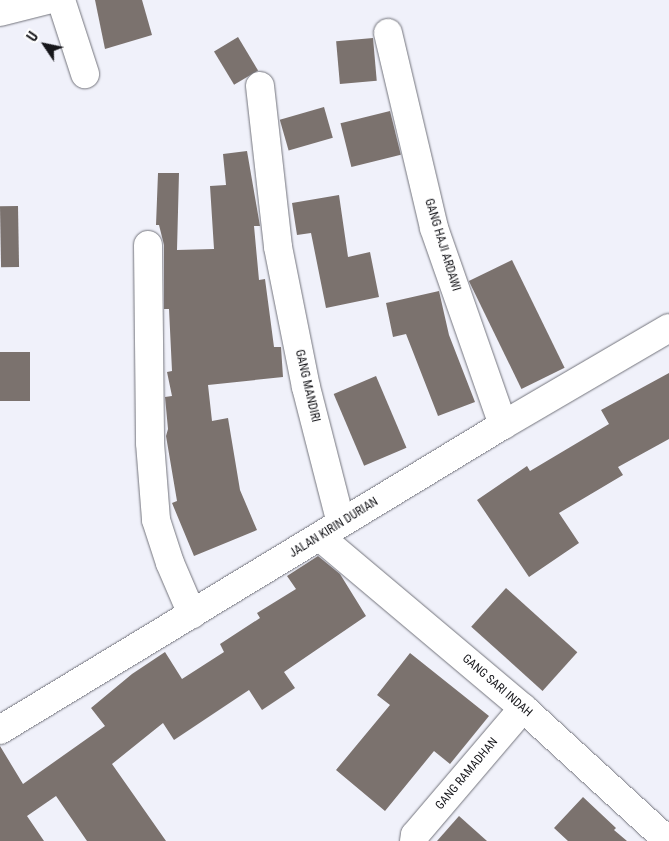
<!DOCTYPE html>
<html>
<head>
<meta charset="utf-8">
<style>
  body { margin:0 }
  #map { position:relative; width:669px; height:841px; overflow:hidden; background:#f0f1fa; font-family:"Roboto Condensed",sans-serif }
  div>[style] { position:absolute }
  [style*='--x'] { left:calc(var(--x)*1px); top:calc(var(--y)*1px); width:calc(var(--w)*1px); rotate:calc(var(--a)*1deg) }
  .building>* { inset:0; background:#7b726e; transform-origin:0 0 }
  .roads { filter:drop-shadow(0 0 1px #73747c) drop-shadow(0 0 1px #73747c) }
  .minor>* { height:28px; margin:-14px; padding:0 14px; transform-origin:14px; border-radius:14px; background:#fff }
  span { translate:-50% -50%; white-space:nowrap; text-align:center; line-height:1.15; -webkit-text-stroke:4px #fff; paint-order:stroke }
  .street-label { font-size:12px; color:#16161a }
  .north { position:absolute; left:20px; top:20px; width:50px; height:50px; -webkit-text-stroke:4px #fff; paint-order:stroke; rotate:304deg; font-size:14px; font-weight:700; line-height:20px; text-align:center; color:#16161a }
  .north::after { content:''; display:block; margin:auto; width:18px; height:22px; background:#16161a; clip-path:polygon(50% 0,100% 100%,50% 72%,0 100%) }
</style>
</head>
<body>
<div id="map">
  <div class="building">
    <i style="clip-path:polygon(95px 0,142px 0,152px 35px,105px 49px)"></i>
    <i style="left:238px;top:37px;width:39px;height:28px;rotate:59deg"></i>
    <i style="left:373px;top:38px;width:43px;height:37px;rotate:85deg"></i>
    <i style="left:324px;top:107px;width:32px;height:46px;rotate:74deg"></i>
    <i style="left:390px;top:111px;width:45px;height:51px;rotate:76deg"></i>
    <i style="clip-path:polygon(247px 151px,260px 226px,254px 226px,259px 280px,265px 279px,274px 347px,281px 347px,283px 377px,208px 385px,212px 421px,228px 418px,240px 490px,257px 530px,194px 556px,172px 503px,177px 501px,166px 436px,168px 429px,165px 397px,172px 396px,167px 372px,172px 371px,169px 309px,164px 309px,164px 245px,159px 225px,156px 225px,158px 173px,179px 173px,177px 250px,214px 249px,210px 186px,226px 185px,223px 154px)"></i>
    <i style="clip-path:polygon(339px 195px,348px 257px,370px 252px,379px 297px,326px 308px,311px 233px,297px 235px,292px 203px)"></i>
    <i style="left:18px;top:206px;width:61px;height:18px;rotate:89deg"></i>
    <i style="left:512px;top:260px;width:120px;height:48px;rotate:64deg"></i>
    <i style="clip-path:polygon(439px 291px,449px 335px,475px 402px,438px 416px,406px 334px,393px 337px,386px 303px)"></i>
    <i style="left:0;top:352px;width:30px;height:49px"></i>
    <i style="clip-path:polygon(669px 373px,669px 439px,618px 467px,623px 475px,559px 513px,579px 543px,529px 577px,477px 500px,527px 466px,530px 471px,609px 424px,601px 410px)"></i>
    <i style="left:376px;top:376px;width:78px;height:46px;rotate:67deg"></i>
    <i style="clip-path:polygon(318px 556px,340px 574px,366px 616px,284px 672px,295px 688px,262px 710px,249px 690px,174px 740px,163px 723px,112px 764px,166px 841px,87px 841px,56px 796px,27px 816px,44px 841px,0 841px,0 746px,23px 784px,105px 726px,91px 708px,132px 674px,165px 652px,182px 679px,224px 652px,220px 644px,260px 618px,257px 613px,296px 589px,287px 576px)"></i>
    <i style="left:506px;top:588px;width:96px;height:52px;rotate:42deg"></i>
    <i style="clip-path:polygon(410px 653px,489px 716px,450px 764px,434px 751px,385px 811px,336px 770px,390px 705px,377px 695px)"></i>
    <i style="clip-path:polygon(583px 797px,616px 828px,614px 830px,627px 841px,568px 841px,554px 828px)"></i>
    <i style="clip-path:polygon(459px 816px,487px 841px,437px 841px)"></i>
  </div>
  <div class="roads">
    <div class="minor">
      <i style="--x:61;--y:0;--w:78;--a:72"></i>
      <i style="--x:0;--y:12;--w:49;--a:-14.3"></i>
      <i style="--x:388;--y:33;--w:200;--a:76.7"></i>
      <i style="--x:434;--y:228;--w:209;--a:70.7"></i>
      <i style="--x:260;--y:86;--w:162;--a:83.6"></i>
      <i style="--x:278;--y:247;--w:143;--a:78.7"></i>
      <i style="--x:306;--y:387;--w:140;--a:75.6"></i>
      <i style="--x:148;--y:245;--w:198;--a:89.4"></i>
      <i style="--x:150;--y:443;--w:77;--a:85.5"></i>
      <i style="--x:156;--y:520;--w:45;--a:72"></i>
      <i style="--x:170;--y:563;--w:56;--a:66.7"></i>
      <i style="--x:320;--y:537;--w:265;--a:40.1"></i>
      <i style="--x:523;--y:708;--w:197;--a:42.5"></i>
      <i style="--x:0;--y:730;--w:588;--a:-31.23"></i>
      <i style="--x:503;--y:425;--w:192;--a:-30.3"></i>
      <i style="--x:414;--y:841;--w:6;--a:-81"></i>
      <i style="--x:415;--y:835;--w:167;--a:-49.6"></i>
    </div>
  </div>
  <div class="street-label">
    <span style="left:442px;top:245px;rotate:73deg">GANG HAJI ARDAWI</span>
    <span style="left:307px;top:386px;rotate:77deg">GANG MANDIRI</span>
    <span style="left:334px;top:528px;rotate:-32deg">JALAN KIRIN DURIAN</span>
    <span style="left:497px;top:686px;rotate:41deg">GANG SARI INDAH</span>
    <span style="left:467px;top:774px;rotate:-50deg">GANG RAMADHAN</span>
  </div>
  <div class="north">U</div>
</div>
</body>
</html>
